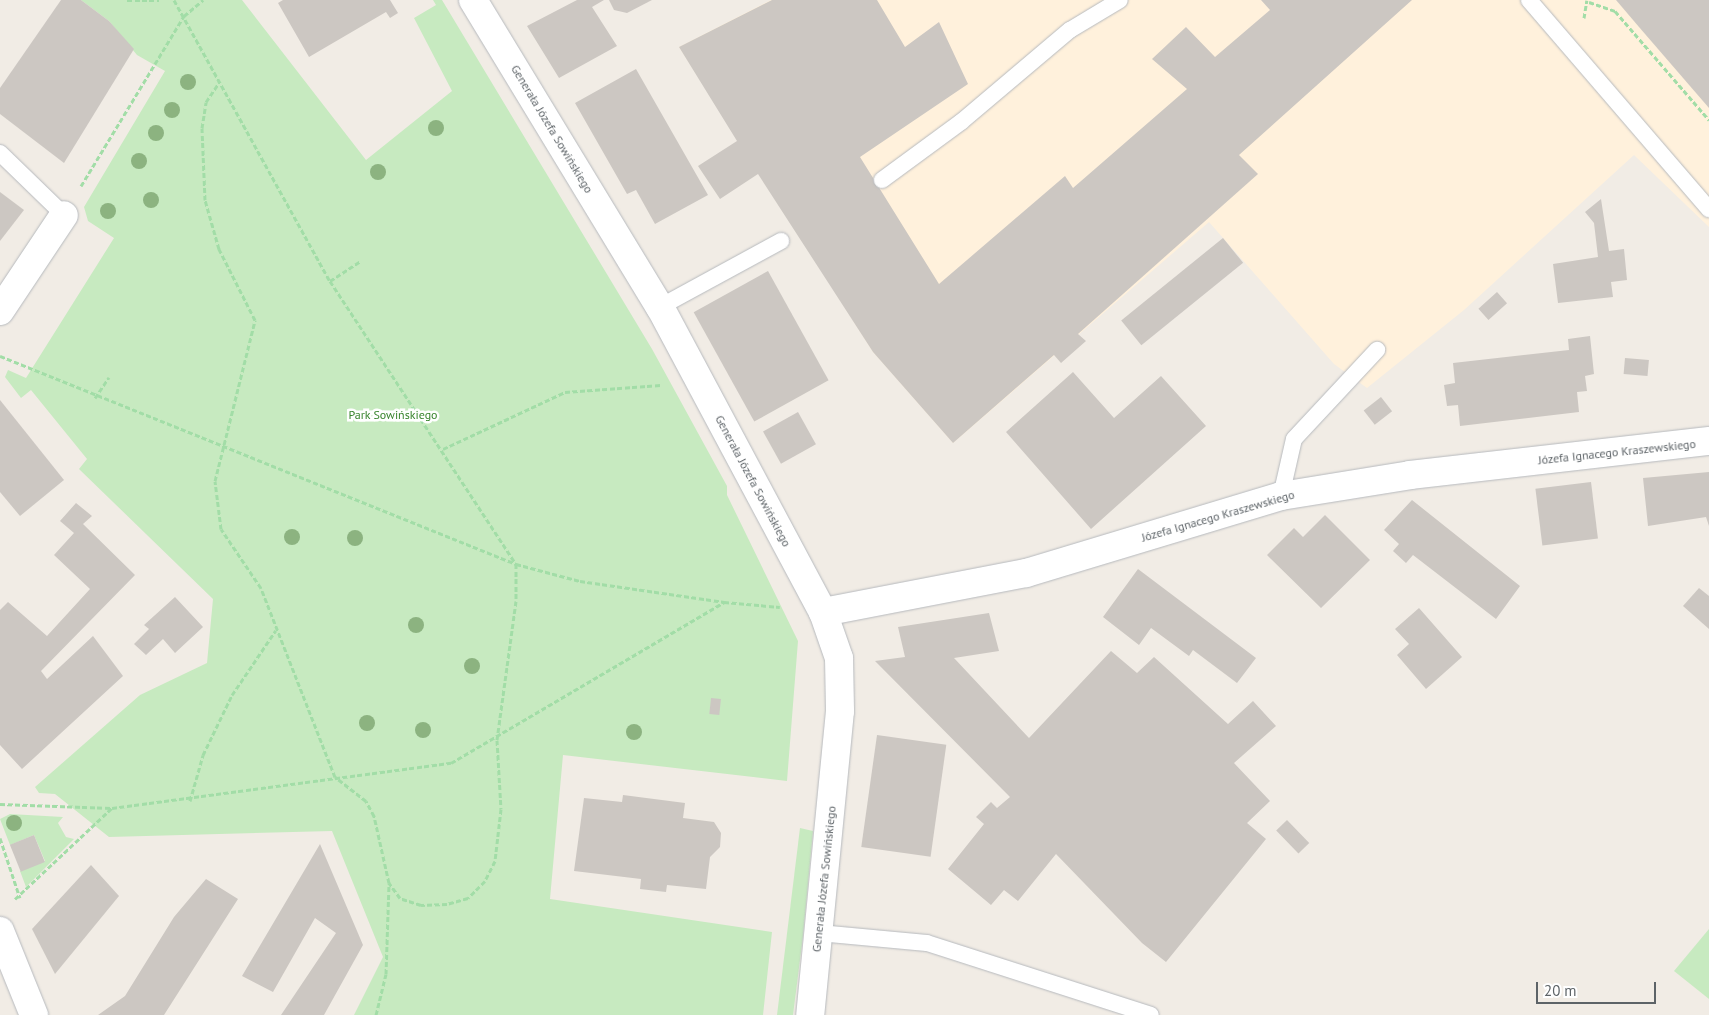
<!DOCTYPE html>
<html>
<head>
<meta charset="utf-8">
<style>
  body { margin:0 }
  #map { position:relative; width:1709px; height:1015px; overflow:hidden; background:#f1ece5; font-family:"PT Sans",sans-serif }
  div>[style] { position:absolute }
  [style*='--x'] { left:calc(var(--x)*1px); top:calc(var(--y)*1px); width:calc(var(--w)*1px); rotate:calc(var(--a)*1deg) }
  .commercial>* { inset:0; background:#fff1dc }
  .green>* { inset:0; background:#c7eac0 }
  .building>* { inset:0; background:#ccc7c2; transform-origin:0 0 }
  .path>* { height:3px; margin-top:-1.5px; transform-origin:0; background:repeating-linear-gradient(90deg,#a2dda7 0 5px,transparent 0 7.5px) }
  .roads { filter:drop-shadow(0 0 1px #b6b9bd) drop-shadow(0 0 1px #b6b9bd) }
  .service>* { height:16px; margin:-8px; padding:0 8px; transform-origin:8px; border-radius:8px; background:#fff }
  .minor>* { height:28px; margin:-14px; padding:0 14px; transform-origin:14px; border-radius:14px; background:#fff }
  .secondary>* { height:28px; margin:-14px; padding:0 14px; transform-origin:14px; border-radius:14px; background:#fff }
  .trees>* { width:16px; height:16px; margin:-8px; border-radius:50%; background:#8cb380 }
  span { translate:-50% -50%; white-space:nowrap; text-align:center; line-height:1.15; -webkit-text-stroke:5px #fff; paint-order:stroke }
  .street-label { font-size:12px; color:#5d6367 }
  .park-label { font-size:12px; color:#39852e }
  .scale { position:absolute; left:1536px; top:982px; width:120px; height:22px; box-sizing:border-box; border:2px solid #5d6367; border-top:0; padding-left:6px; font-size:15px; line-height:18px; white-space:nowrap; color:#5d6367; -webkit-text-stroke:4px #fff; paint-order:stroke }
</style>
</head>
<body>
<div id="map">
  <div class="commercial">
    <i style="clip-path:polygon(771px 0,1709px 0,1709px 227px,1634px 155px,1464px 310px,1367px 388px,1334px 364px,1209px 222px,953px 443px,873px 352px,679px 47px)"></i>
  </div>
  <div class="green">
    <i style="clip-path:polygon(81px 0,242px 0,366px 160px,452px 91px,414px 18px,436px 5px,433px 0,442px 0,652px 349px,727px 486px,727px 495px,798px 641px,787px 781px,563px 755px,550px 899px,772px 932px,763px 1015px,354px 1015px,383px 957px,332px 831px,109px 837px,55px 794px,39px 793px,35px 787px,140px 695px,207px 663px,213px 599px,79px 469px,87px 459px,31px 390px,21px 398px,5px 377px,8px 370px,26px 378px,114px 238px,88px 221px,84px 207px,165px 71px,137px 55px,109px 21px)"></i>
    <i style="clip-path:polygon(10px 814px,63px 817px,58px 823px,66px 837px,74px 839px,26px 887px,20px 871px,45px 861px,34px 835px,10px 845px,0 819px)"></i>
    <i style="clip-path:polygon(800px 828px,813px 831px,803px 936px,793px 1015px,777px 1015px)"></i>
    <i style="clip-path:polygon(1709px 929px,1709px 999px,1674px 971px)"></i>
  </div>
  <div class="building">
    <i style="clip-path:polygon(61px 0,81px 0,109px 21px,134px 49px,64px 163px,0 114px,0 88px)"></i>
    <i style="clip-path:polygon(283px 0,390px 0,398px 13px,390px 18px,386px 12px,309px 57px,278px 3px)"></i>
    <i style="clip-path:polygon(577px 0,604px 0,592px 7px,617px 46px,559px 78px,527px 26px)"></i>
    <i style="clip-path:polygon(609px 0,652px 0,627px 13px,614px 10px)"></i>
    <i style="clip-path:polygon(772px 0,877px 0,905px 47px,939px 22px,968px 84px,860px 157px,939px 284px,1065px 176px,1073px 188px,1187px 89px,1152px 59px,1186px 27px,1215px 57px,1270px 10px,1261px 0,1412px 0,1239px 155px,1258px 174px,1078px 334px,1086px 341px,1061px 363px,1054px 355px,953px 443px,873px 352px,758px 174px,720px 199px,698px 166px,737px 141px,679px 47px)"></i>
    <i style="clip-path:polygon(1616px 0,1709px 0,1709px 108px,1639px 27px)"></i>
    <i style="clip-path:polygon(636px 69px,708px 195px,655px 224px,636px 190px,627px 194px,575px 103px)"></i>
    <i style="clip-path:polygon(0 192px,24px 210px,0 241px)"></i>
    <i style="clip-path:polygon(1601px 199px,1609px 251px,1624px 249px,1627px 280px,1611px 282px,1613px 297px,1558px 303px,1553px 264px,1598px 257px,1594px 223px,1585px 212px)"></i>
    <i style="left:1223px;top:238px;width:32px;height:131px;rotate:51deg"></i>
    <i style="left:768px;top:271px;width:125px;height:85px;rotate:61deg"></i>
    <i style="left:1497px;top:292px;width:15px;height:25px;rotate:48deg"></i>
    <i style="clip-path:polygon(1590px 336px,1594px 374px,1585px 376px,1587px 391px,1577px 392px,1579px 412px,1460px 426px,1458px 405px,1447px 406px,1444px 385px,1455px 383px,1453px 363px,1569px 350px,1568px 339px)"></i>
    <i style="left:1625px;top:358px;width:24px;height:16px;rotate:5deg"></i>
    <i style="clip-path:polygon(1073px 372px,1114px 418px,1161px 376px,1206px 426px,1091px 529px,1006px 432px)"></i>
    <i style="left:1381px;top:397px;width:18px;height:22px;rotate:52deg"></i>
    <i style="clip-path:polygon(0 400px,64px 480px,20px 516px,0 492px)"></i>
    <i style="left:798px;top:412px;width:37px;height:40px;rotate:61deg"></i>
    <i style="clip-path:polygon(1709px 472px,1709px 526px,1706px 517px,1648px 526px,1643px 478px)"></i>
    <i style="left:1591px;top:482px;width:57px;height:56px;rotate:83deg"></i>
    <i style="clip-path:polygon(1412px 500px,1520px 586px,1496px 619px,1413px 555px,1406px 563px,1393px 551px,1399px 544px,1384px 530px)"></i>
    <i style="clip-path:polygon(76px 503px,92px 516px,83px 524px,135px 575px,41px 671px,47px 679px,93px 636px,123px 676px,22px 769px,0 745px,0 610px,8px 602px,47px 636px,90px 589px,54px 555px,74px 533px,60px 521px)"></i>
    <i style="clip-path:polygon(1325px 515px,1370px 560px,1321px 608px,1267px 555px,1294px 528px,1303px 537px)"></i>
    <i style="clip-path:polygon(1138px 569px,1256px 658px,1237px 683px,1193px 650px,1189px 656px,1151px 628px,1139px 645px,1103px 617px)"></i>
    <i style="clip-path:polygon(1699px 588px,1709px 596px,1709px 629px,1683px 606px)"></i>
    <i style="clip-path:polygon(175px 597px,203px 627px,175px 653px,163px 639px,146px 655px,134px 644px,149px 629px,144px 625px)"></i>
    <i style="clip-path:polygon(1419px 608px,1462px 657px,1426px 689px,1397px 655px,1409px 644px,1395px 629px)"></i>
    <i style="clip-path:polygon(989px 613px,999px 651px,954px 658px,1029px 738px,1111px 651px,1137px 673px,1154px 657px,1228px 724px,1253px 701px,1276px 726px,1234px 763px,1270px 801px,1247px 823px,1266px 839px,1166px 962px,1142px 943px,1056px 854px,1018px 901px,1004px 890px,991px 905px,948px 869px,984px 824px,976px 817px,991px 802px,997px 808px,1010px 797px,875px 661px,905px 657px,898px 627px)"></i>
    <i style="left:711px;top:698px;width:10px;height:16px;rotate:6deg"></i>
    <i style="left:877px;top:735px;width:70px;height:113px;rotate:8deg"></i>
    <i style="clip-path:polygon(623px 795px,685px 803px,683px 818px,714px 822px,721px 833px,720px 847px,710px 857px,706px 889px,667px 885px,666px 892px,640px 889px,641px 879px,574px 871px,584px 798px,622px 802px)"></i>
    <i style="left:1287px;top:820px;width:32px;height:15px;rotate:46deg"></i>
    <i style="left:34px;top:835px;width:29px;height:26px;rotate:68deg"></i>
    <i style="clip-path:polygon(320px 844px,363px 945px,324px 1015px,281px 1015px,336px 933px,315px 918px,273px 992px,242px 976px)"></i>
    <i style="clip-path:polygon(91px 865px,119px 896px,55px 974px,32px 929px)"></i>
    <i style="clip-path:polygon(206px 879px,238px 899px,164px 1015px,98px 1015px,125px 996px,174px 917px)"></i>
  </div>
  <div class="path">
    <i style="--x:127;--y:0;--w:32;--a:0"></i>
    <i style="--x:174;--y:0;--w:321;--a:61"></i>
    <i style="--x:330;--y:281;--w:339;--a:56.7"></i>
    <i style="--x:516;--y:564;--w:37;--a:90"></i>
    <i style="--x:516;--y:601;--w:140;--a:97.8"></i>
    <i style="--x:497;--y:740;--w:69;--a:86.7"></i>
    <i style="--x:501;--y:809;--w:52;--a:96.6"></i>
    <i style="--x:495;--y:861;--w:22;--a:117"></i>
    <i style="--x:485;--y:881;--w:24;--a:135"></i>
    <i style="--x:468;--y:898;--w:22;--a:164"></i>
    <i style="--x:447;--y:904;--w:26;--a:178"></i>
    <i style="--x:421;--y:905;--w:22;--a:-162"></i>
    <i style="--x:400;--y:898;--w:19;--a:-126"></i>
    <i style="--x:389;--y:883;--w:69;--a:-102.6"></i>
    <i style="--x:374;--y:816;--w:17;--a:-118"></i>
    <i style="--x:366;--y:801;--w:39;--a:-142"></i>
    <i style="--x:335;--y:777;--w:203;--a:-111.4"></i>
    <i style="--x:261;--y:588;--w:71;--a:-124.1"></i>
    <i style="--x:221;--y:529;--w:48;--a:-97.1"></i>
    <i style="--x:215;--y:481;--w:166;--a:-76"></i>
    <i style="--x:255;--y:320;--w:80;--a:-116.9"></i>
    <i style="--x:219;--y:249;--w:51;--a:-105.9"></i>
    <i style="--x:205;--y:200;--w:72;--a:-92.4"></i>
    <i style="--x:202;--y:128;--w:26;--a:-81"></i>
    <i style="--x:206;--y:102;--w:23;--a:-56"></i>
    <i style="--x:1589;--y:2;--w:28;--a:19"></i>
    <i style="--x:1615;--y:11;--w:144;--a:49.2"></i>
    <i style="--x:1584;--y:18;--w:18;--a:-81"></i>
    <i style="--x:81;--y:186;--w:199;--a:-58.8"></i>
    <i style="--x:184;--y:16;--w:25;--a:-40"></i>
    <i style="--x:330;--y:281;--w:37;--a:-33"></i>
    <i style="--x:0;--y:356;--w:556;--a:21.95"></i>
    <i style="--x:516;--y:564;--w:66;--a:14.9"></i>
    <i style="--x:580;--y:581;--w:146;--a:8.3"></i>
    <i style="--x:95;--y:398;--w:25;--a:-56"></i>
    <i style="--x:443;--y:449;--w:135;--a:-25"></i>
    <i style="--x:565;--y:392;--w:96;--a:-4.2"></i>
    <i style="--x:190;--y:801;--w:48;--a:-74.2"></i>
    <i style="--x:203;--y:755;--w:67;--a:-64.2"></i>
    <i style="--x:232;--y:695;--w:78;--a:-55.9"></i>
    <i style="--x:0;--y:804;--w:112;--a:2"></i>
    <i style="--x:0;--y:838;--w:63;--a:71.6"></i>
    <i style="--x:15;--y:899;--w:133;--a:-43.2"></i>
    <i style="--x:112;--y:808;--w:342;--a:-7.6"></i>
    <i style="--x:451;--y:763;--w:317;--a:-30.5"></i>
    <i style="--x:724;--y:602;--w:56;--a:5.1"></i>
    <i style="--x:376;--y:1015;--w:42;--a:-76.3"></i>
    <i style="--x:386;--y:974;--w:90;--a:-88.1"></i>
  </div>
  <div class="roads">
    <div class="service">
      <i style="--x:1529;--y:0;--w:276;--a:49.3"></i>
      <i style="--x:0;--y:153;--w:89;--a:44.1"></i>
      <i style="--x:882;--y:180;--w:98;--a:-36.3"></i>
      <i style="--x:961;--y:122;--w:143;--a:-40.2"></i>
      <i style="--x:1070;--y:30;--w:58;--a:-31"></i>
      <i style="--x:660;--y:307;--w:138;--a:-28.6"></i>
      <i style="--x:1281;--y:496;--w:58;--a:-77.2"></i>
      <i style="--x:1294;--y:439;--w:122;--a:-47"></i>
      <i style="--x:819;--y:933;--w:108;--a:5.3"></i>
      <i style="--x:927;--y:943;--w:235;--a:17.8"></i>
    </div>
    <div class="minor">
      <i style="--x:473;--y:0;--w:359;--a:58.7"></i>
      <i style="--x:660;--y:307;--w:346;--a:61.9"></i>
      <i style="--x:823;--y:612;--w:49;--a:70.8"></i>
      <i style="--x:839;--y:658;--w:53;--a:88.9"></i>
      <i style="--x:840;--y:711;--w:305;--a:95.6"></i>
      <i style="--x:0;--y:311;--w:115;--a:-56.3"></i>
      <i style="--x:823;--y:612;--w:207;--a:-10.9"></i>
      <i style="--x:1026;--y:573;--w:266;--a:-16.8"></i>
      <i style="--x:1281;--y:496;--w:131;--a:-9.2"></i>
      <i style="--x:1410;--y:475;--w:301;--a:-6.5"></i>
    </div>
    <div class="secondary">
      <i style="--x:0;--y:931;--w:91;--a:68"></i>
    </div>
  </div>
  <div class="trees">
    <i style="left:188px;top:82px"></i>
    <i style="left:172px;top:110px"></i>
    <i style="left:436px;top:128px"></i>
    <i style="left:156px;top:133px"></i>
    <i style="left:139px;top:161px"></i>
    <i style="left:378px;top:172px"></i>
    <i style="left:151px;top:200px"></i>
    <i style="left:108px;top:211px"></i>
    <i style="left:292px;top:537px"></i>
    <i style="left:355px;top:538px"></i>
    <i style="left:416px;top:625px"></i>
    <i style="left:472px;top:666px"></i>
    <i style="left:367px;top:723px"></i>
    <i style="left:423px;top:730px"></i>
    <i style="left:634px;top:732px"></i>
    <i style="left:14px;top:823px"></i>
  </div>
  <div class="street-label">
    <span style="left:552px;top:129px;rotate:59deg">Generała Józefa Sowińskiego</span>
    <span style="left:1617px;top:452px;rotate:-6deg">Józefa Ignacego Kraszewskiego</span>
    <span style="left:753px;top:481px;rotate:62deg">Generała Józefa Sowińskiego</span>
    <span style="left:1218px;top:516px;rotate:-16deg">Józefa Ignacego Kraszewskiego</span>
    <span style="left:824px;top:879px;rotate:-84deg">Generała Józefa Sowińskiego</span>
  </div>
  <div class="park-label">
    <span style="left:393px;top:415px">Park Sowińskiego</span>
  </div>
  <div class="scale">20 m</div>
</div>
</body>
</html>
